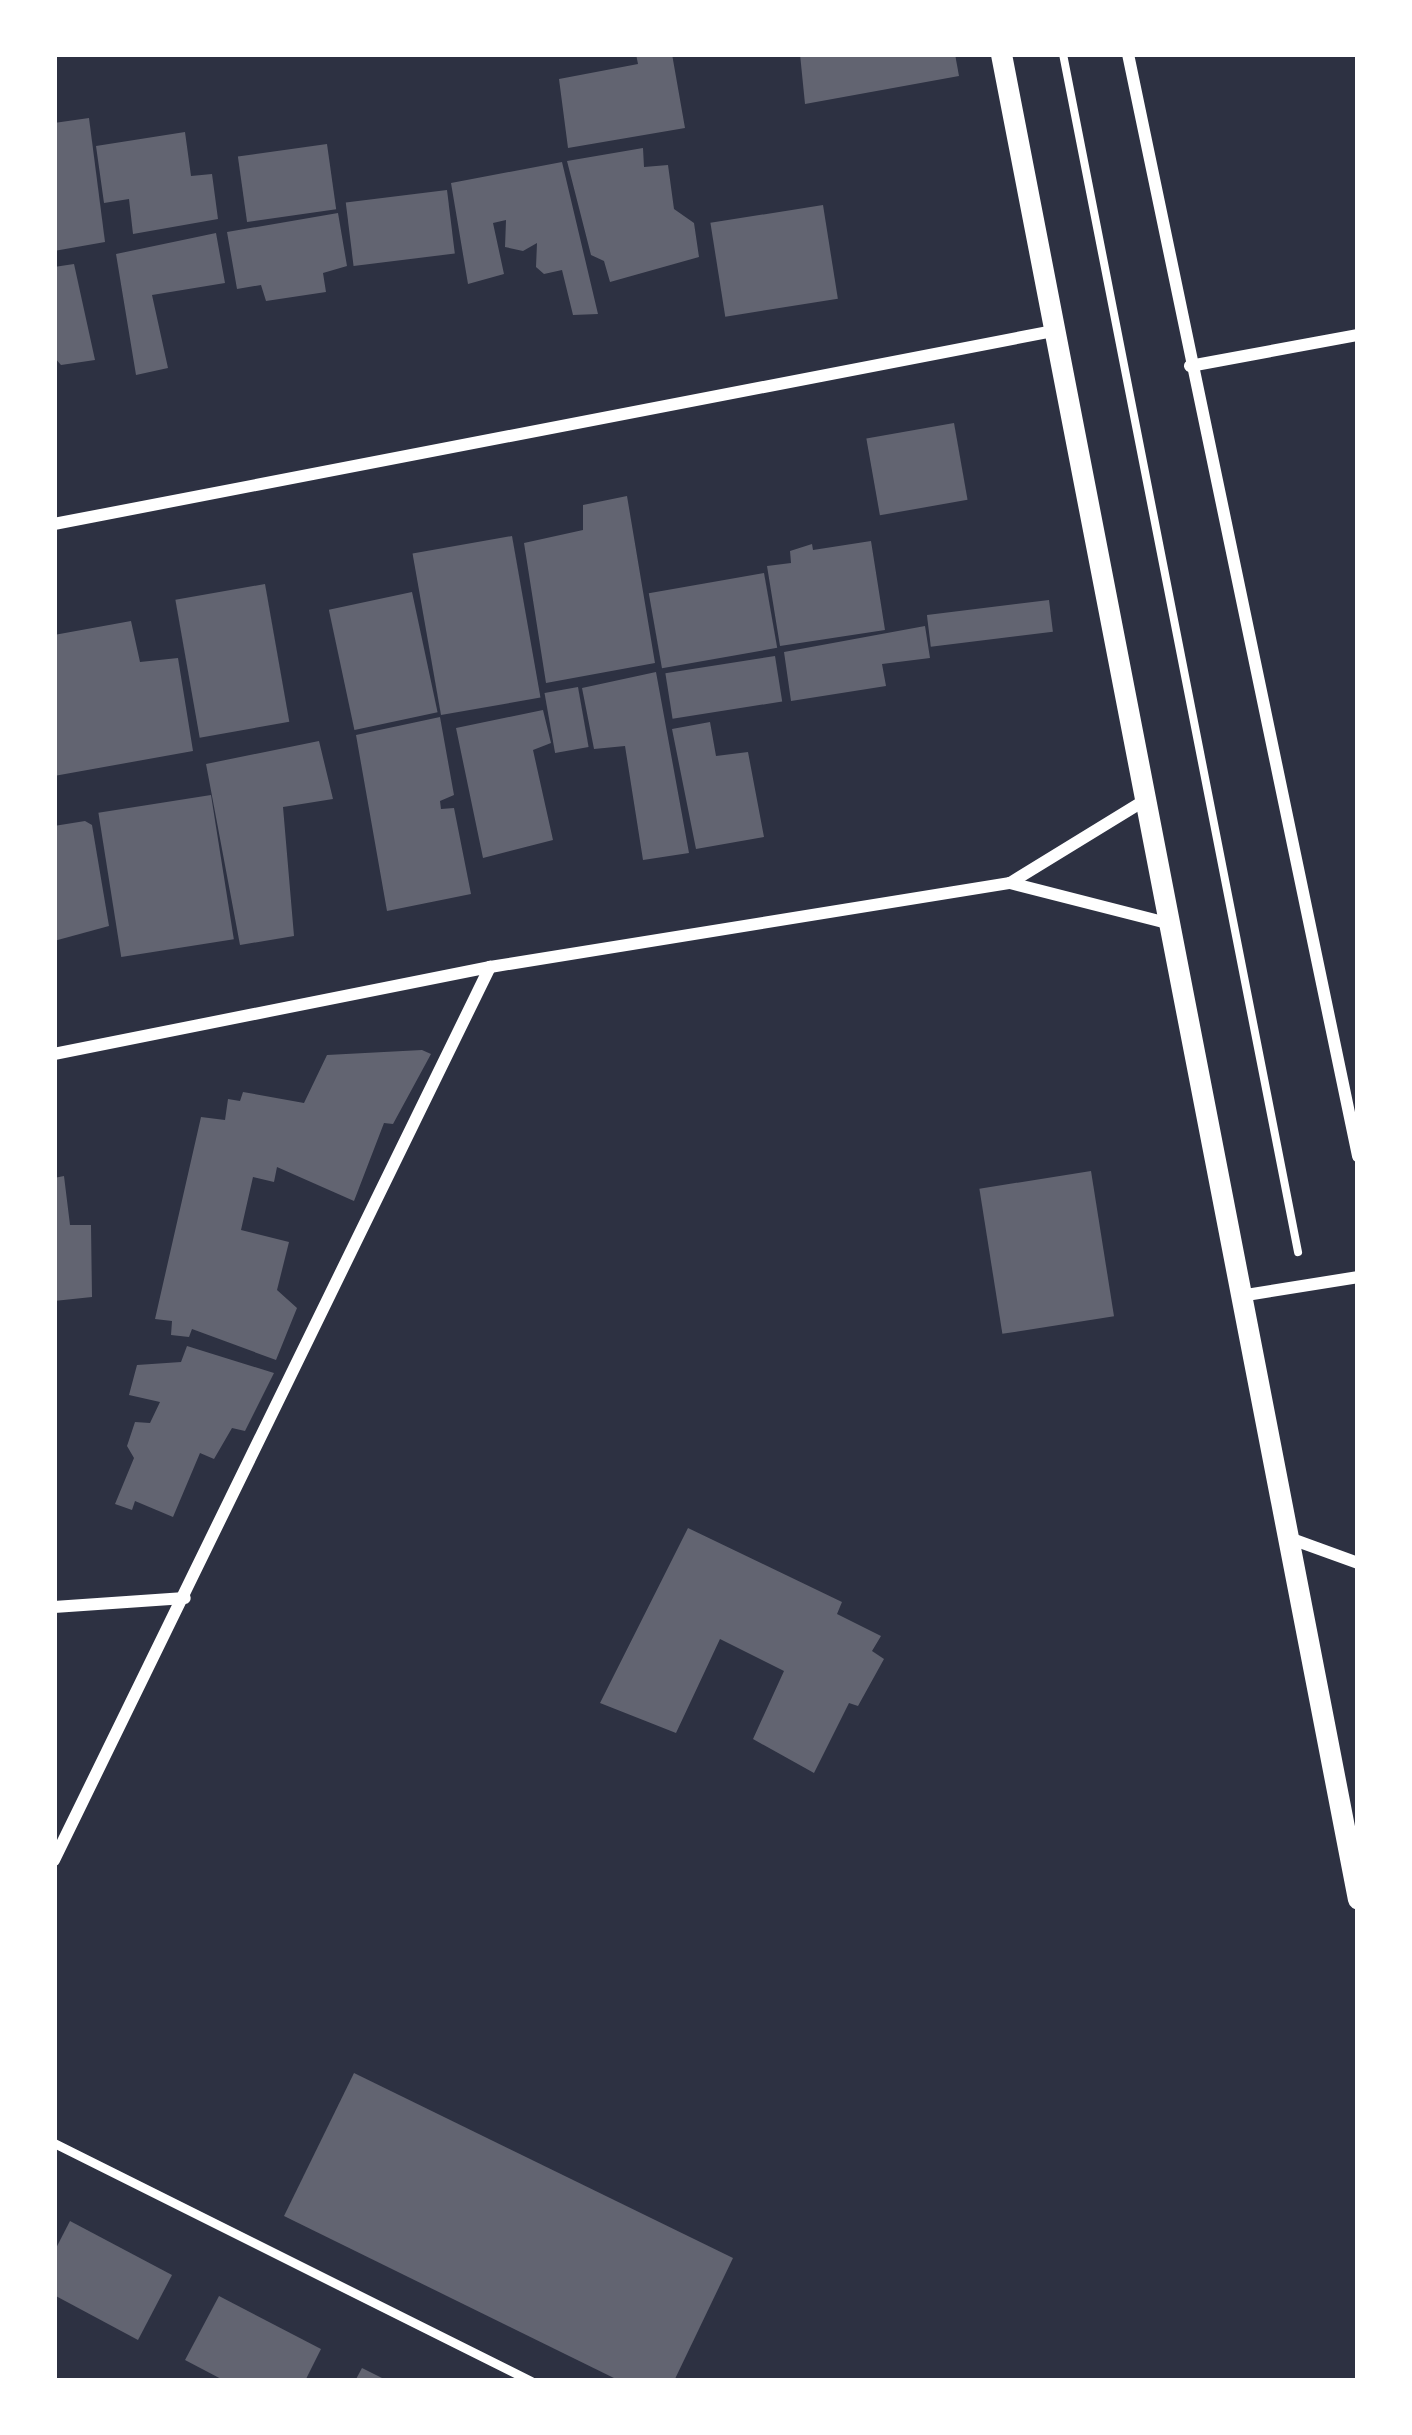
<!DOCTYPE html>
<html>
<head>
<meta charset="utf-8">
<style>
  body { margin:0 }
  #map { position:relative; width:1412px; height:2435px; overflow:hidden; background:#2d3142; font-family:"Archivo Narrow",sans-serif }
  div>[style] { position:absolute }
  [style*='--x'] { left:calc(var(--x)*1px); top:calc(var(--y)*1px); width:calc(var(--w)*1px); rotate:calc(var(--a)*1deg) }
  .building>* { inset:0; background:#626471; transform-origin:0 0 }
  .path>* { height:8px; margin:-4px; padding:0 4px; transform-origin:4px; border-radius:4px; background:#fff }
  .service>* { height:9px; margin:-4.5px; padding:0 4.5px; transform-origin:4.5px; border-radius:4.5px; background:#fff }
  .minor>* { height:12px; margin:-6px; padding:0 6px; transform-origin:6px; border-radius:6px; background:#fff }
  .tertiary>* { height:21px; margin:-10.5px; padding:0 10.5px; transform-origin:10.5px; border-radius:10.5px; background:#fff }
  span { translate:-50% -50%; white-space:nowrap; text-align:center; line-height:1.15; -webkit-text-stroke:12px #fff; paint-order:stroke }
  .frame { position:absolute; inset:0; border:57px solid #fff; pointer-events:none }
</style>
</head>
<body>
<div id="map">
  <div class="building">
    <i style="clip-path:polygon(636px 54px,672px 54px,685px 128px,568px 148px,559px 79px,638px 64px)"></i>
    <i style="clip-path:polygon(800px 54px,955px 54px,959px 76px,805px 104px)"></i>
    <i style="clip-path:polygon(89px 118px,105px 242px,54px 251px,54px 123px)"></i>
    <i style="clip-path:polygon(185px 132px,191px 176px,212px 174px,218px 219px,133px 234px,129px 199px,104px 203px,96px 146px)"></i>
    <i style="left:327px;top:144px;width:66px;height:90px;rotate:82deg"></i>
    <i style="clip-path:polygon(643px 148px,644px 167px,668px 165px,674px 209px,694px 223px,699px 257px,610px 282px,604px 261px,591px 255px,567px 161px)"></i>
    <i style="clip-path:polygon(562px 162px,598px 314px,573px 315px,562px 270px,544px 274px,536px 267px,537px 243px,523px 251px,505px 247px,506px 220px,493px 223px,504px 274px,468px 284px,451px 183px)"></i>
    <i style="left:447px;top:190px;width:64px;height:102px;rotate:83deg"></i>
    <i style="left:823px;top:205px;width:95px;height:114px;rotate:81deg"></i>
    <i style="clip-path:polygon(338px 213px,347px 266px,323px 273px,326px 292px,266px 301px,261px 285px,237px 289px,227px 232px)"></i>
    <i style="clip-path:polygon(216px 233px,225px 283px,152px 295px,168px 368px,136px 375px,116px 254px)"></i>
    <i style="clip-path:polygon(74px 264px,95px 360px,61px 365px,54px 357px,54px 267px)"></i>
    <i style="left:954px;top:423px;width:78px;height:89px;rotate:80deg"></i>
    <i style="clip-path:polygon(627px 496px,655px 663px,546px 683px,524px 543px,583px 530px,583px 505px)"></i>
    <i style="left:512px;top:536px;width:164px;height:101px;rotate:80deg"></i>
    <i style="clip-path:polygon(871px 541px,885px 630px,780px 646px,767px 566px,791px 563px,790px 551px,812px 544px,813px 550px)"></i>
    <i style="left:764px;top:573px;width:76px;height:117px;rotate:80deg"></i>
    <i style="left:265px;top:584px;width:140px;height:91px;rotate:80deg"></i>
    <i style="left:412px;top:592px;width:123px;height:85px;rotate:78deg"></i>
    <i style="left:1049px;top:600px;width:32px;height:123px;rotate:83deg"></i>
    <i style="clip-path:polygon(131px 621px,140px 662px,178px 658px,193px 751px,54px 776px,54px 635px)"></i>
    <i style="clip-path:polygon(925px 626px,930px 658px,882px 664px,886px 686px,791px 701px,784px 652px)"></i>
    <i style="left:775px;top:656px;width:46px;height:111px;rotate:81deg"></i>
    <i style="clip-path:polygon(656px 672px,689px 853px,643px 860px,625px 746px,594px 749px,582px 688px)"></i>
    <i style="left:578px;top:687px;width:61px;height:34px;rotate:80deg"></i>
    <i style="clip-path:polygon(543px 710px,551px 743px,533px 750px,553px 840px,483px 858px,456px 728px)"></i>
    <i style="clip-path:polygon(440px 717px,454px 795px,440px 801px,441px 809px,454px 808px,471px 894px,387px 911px,356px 735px)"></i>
    <i style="clip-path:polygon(710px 722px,716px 756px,748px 752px,764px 837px,696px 849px,672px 729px)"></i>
    <i style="clip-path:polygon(319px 741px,333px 799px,283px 807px,294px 936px,240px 945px,206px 764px)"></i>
    <i style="left:211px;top:795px;width:146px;height:114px;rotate:81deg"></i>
    <i style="clip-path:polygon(85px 821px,92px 825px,109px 926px,54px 941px,54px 826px)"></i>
    <i style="clip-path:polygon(422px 1050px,431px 1054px,393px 1124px,384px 1123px,354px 1201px,277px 1167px,274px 1182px,253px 1177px,241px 1230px,289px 1242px,277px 1290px,297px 1308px,276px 1360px,192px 1329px,189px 1337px,171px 1335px,172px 1321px,155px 1319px,201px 1117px,225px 1120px,228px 1099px,240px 1101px,243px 1092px,304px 1103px,327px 1055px)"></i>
    <i style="left:1091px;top:1171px;width:147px;height:113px;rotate:81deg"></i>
    <i style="clip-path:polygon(64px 1176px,70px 1225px,91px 1225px,92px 1297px,54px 1301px,54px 1178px)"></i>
    <i style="clip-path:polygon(187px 1346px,274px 1373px,245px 1431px,232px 1428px,214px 1459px,200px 1453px,173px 1517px,135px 1501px,132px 1510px,115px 1504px,134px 1458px,127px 1446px,135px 1422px,150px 1423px,160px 1402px,129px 1395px,137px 1365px,181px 1362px)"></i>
    <i style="clip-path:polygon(688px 1528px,842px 1602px,837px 1614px,881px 1636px,872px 1651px,884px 1659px,858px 1706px,849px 1703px,814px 1773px,753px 1739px,784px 1671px,720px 1639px,676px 1733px,600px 1703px)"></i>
    <i style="clip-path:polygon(354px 2073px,733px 2258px,674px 2381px,620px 2381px,284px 2216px)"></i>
    <i style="clip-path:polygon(70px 2221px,172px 2275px,138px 2340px,54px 2295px,54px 2252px)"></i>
    <i style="clip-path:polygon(219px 2296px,321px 2349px,305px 2381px,225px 2381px,185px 2360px)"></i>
    <i style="clip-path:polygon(362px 2368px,388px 2381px,355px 2381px)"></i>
  </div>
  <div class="path">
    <i style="--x:1063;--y:54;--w:1221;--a:78.9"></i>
  </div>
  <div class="service">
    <i style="--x:54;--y:2143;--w:533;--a:26.52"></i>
  </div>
  <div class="minor">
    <i style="--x:1128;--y:54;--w:1126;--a:78.21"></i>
    <i style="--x:1190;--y:366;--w:171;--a:-10.5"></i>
    <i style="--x:54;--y:524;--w:1017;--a:-10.93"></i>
    <i style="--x:1010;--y:883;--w:162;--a:14.3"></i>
    <i style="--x:54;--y:1054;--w:445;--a:-11.3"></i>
    <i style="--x:490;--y:967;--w:527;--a:-9.18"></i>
    <i style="--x:1010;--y:883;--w:157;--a:-31.5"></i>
    <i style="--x:1240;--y:1296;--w:120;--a:-9.1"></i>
    <i style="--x:1289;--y:1538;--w:73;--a:19.9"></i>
    <i style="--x:54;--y:1607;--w:131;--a:-3.9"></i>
    <i style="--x:54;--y:1860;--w:994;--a:-63.98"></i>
  </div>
  <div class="tertiary">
    <i style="--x:1001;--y:54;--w:1879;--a:79.05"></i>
  </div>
  <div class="frame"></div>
</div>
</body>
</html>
